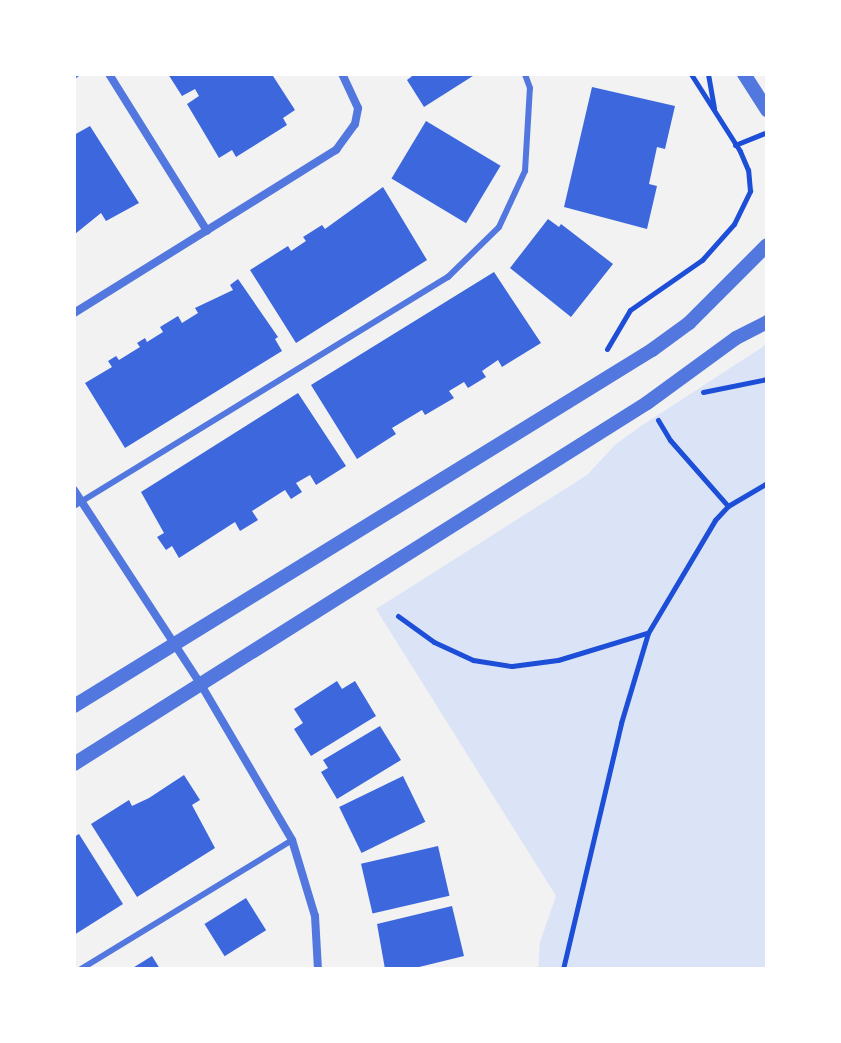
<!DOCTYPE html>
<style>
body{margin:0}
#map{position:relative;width:841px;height:1043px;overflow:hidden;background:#f2f2f2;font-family:"Golos Text",sans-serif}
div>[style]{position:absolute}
.green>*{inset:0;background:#dbe4f7}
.building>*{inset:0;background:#3d67dc;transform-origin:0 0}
.path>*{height:5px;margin:-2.5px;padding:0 2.5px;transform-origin:2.5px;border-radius:2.5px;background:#1d4ed8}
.service>*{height:6px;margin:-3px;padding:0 3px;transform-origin:3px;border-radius:3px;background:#5277de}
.minor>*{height:8px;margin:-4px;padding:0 4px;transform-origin:4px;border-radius:4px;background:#5277de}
.tertiary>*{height:14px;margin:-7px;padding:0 7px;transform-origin:7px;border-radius:7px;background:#5277de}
span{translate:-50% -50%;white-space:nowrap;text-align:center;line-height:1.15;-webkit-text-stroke:7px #fff;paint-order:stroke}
.frame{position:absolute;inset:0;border:76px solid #fff;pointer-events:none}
</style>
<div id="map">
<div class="green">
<div style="clip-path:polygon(767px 344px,767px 969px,538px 969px,540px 942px,556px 896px,376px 609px,587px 475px,616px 444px,641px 426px)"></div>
</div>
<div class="building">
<div style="clip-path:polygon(168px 74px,277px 74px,273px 76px,295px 110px,283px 118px,287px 125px,236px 157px,232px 150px,219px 158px,187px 104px,199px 96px,195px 89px,182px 96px)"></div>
<div style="clip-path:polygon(415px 74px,476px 74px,424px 107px,407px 80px)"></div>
<div style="clip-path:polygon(592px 87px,675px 106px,665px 149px,657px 147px,649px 184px,657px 186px,647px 229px,564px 207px)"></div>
<div style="left:426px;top:121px;width:87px;height:67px;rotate:31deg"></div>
<div style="clip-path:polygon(90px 126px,139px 203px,106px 221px,101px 213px,75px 234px,74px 135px)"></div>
<div style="clip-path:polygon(383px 187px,427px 260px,296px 343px,250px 270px,288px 246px,291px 251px,306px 241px,303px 237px,322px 225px,325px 229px)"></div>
<div style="clip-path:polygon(548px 219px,559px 227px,561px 224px,613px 264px,571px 317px,510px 268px)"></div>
<div style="clip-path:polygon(494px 272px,541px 343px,502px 367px,498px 360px,482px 371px,486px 377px,468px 388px,464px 382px,449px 391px,454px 398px,425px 415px,422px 410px,392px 428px,396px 434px,357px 459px,311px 385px)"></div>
<div style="clip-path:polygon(238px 279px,278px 337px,275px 339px,282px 351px,125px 448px,85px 383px,112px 367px,108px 361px,116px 356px,119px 360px,140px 347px,137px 343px,145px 338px,147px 342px,163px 332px,160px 327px,178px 316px,182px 323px,198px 313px,195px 308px,233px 290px,230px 285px)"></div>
<div style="clip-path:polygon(298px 393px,346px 466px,316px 485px,310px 475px,296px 483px,302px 492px,291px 499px,285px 490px,252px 511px,258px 520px,240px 531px,235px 522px,179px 558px,172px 546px,166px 550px,157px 537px,164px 533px,141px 492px)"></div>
<div style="clip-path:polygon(337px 681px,342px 689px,355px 681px,376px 716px,311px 756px,294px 729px,303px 723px,294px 709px)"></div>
<div style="clip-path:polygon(380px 726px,401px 760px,337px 799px,321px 772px,328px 768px,323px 760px)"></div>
<div style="clip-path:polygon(184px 775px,200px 800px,192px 805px,215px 848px,137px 897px,91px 824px,129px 800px,132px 806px,149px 798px)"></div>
<div style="left:403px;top:776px;width:51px;height:71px;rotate:64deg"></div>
<div style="clip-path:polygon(79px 834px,123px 904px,74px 935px,74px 837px)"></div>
<div style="left:438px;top:846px;width:51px;height:79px;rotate:77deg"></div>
<div style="left:246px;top:898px;width:38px;height:49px;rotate:58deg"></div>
<div style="clip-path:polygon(452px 906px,464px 956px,411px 969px,385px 969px,377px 924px)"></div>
<div style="clip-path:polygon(152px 956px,160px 969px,131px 969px)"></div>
</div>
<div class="path">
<div style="left:708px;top:74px;width:35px;rotate:80deg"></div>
<div style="left:735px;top:145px;width:31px;rotate:-22deg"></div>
<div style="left:607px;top:349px;width:45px;rotate:-59.5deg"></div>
<div style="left:630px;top:310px;width:88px;rotate:-34.8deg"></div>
<div style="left:702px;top:260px;width:48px;rotate:-48.4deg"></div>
<div style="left:734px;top:224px;width:37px;rotate:-64deg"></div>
<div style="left:750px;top:191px;width:21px;rotate:-95deg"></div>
<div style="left:748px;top:170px;width:21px;rotate:-113deg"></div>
<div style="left:740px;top:151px;width:91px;rotate:-122.5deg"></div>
<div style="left:703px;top:392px;width:65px;rotate:-11.5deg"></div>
<div style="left:658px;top:420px;width:23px;rotate:59deg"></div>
<div style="left:670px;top:440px;width:88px;rotate:48.7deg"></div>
<div style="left:398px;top:616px;width:44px;rotate:35.8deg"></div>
<div style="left:434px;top:642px;width:43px;rotate:24.8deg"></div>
<div style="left:473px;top:660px;width:39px;rotate:9deg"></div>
<div style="left:512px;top:666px;width:46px;rotate:-7.4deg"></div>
<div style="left:558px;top:660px;width:93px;rotate:-16.9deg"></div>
<div style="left:563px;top:969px;width:253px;rotate:-76.7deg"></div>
<div style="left:621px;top:723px;width:94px;rotate:-73.3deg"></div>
<div style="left:648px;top:633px;width:131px;rotate:-59.3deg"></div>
<div style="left:715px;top:520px;width:19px;rotate:-47deg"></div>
<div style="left:728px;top:506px;width:45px;rotate:-30.5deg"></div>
</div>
<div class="service">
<div style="left:74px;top:506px;width:439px;rotate:-31.5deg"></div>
<div style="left:448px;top:277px;width:71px;rotate:-44.4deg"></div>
<div style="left:499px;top:227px;width:62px;rotate:-65.1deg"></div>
<div style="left:525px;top:171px;width:83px;rotate:-86.6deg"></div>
<div style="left:530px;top:88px;width:15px;rotate:-110deg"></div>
<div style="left:81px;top:969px;width:247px;rotate:-31.4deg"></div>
</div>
<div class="minor">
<div style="left:74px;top:74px;width:1px"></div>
<div style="left:109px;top:74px;width:185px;rotate:58deg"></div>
<div style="left:74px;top:313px;width:309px;rotate:-31.9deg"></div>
<div style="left:336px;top:150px;width:32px;rotate:-54deg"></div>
<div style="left:355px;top:124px;width:16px;rotate:-79deg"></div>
<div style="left:358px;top:108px;width:38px;rotate:-115deg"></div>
<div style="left:74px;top:490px;width:230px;rotate:56.9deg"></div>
<div style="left:200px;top:683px;width:182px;rotate:59.6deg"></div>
<div style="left:292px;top:840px;width:79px;rotate:73.2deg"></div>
<div style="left:315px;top:916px;width:53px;rotate:86.8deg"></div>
</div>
<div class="tertiary">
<div style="left:744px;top:74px;width:43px;rotate:57.4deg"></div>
<div style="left:74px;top:706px;width:679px;rotate:-31.63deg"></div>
<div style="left:652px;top:350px;width:46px;rotate:-36.1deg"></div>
<div style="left:689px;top:323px;width:110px;rotate:-45deg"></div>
<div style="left:74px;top:764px;width:677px;rotate:-32.21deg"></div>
<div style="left:647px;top:403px;width:110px;rotate:-36.1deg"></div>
<div style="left:736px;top:338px;width:35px;rotate:-27deg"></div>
</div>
<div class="frame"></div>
</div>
